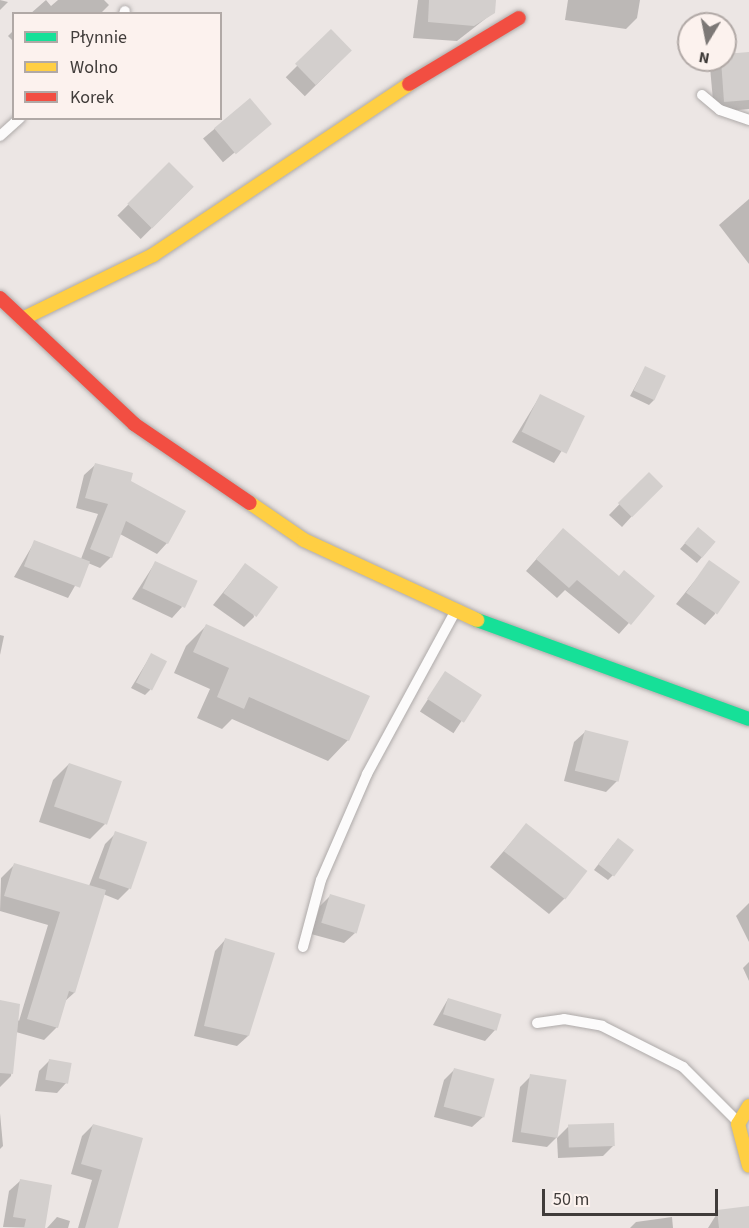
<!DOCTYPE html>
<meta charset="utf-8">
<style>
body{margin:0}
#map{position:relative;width:749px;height:1228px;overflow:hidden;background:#ece6e4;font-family:"Source Sans 3",sans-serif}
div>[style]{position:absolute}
.shadow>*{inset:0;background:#0003;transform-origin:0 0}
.building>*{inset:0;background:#d3cfcd;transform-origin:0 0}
.roads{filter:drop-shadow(0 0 2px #aeaaa9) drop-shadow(0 0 2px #aeaaa9)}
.lane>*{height:10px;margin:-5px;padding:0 5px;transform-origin:5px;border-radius:5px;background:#fcfbfb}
.fast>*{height:14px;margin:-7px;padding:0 7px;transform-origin:7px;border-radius:7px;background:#16e098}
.slow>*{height:14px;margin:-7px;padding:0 7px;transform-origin:7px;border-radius:7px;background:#ffcf43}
.jam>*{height:14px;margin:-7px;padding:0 7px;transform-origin:7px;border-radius:7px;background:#f24e42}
span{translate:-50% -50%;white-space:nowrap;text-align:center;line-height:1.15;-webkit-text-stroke:6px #fcf2ee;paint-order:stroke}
.legend{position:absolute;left:12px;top:12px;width:210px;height:108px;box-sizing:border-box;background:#fcf2ee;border:2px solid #b1a9a6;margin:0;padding:8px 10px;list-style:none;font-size:18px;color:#403c3a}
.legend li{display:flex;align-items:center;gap:12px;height:30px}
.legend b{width:30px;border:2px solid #b1a9a6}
.north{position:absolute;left:677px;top:12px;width:60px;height:60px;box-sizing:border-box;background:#fcf2ee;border:2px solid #b1a9a6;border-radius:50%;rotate:190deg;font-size:16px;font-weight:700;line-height:24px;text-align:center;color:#403c3a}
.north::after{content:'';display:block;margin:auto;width:21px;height:27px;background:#7c7876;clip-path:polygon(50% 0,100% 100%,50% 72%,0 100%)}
.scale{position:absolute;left:542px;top:1189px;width:176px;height:27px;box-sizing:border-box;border:3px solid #403c3a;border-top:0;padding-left:8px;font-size:18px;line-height:21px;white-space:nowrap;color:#403c3a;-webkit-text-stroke:4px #fcf2ee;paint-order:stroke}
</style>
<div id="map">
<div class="shadow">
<div style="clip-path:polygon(0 0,8px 2px,0 10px)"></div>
<div style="clip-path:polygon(46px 0,51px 6px,58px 0,104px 0,109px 5px,100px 14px,30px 14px)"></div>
<div style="clip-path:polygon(418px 0,495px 0,494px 12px,457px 41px,413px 38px)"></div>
<div style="clip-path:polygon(568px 0,640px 0,637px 18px,626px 29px,565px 20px)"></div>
<div style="clip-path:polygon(14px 30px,14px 42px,8px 36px)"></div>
<div style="left:331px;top:32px;width:27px;height:64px;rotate:45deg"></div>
<div style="clip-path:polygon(749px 54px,749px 109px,714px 112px,710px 67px,717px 60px)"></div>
<div style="left:249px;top:100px;width:31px;height:60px;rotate:50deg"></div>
<div style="left:169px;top:164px;width:33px;height:73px;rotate:45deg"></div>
<div style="clip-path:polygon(749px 199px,749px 264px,719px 225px)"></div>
<div style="clip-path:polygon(645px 368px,654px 400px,649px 405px,630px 396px)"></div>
<div style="clip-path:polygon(540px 396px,583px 417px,554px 463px,512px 442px)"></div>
<div style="clip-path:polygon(95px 465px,129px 481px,167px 543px,157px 554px,120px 534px,111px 557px,100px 568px,88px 563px,68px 598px,14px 577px,35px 541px,81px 559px,98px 514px,76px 508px,84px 475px)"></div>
<div style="clip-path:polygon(638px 485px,632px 516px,622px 527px,609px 515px)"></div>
<div style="clip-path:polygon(693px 534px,714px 543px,697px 563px,680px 549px)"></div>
<div style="clip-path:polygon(552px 541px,653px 596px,619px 634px,565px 590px,557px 598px,526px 571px)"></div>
<div style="clip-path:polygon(710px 562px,715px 614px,705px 625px,676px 604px)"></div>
<div style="clip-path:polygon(155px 563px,182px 607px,172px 618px,132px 599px)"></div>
<div style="clip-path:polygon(245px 565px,254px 617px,244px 627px,213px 605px)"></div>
<div style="clip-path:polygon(206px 626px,348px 740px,328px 761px,232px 719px,222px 729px,197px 718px,210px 689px,174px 673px,186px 646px)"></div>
<div style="clip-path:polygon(0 635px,4px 636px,0 655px)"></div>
<div style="clip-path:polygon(151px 655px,150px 690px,145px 695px,131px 688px)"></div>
<div style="left:445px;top:673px;width:40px;height:46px;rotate:33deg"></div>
<div style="clip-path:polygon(585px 732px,617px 781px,606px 792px,564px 781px,574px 742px)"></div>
<div style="clip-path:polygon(69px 764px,106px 823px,90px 839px,39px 822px,53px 780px)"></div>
<div style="clip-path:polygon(526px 825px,565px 898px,549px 914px,490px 867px)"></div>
<div style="clip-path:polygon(116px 833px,129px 889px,118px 900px,103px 894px,74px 993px,64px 1002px,57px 1027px,44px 1040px,16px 1032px,11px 1076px,0 1087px,0 1002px,19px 1021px,48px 925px,0 911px,1px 878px,14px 865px,89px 886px,105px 844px)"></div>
<div style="clip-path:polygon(613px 845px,613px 875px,608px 880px,594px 870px)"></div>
<div style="clip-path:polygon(330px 896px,355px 933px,344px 943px,311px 934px,320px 906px)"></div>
<div style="clip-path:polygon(749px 903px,749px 942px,736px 916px)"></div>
<div style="clip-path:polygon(225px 940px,248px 1036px,237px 1046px,194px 1036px,215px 951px)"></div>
<div style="clip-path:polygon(749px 962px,749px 981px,743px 968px)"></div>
<div style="clip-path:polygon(448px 999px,495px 1030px,485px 1041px,433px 1025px)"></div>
<div style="clip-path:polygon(50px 1060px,67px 1082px,57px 1093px,35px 1091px,39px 1071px)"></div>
<div style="clip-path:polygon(455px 1069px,483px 1117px,472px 1127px,434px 1117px,444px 1080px)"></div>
<div style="clip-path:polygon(531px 1076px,557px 1137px,547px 1147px,512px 1142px,520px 1087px)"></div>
<div style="clip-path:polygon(0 1113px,3px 1146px,0 1149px)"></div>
<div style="clip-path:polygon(93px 1125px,116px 1228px,78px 1228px,92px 1180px,71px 1174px,82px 1136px)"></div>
<div style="clip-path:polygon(568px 1127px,614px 1145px,603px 1156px,558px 1158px,557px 1138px)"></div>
<div style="clip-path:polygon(20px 1181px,43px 1228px,3px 1227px,9px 1191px)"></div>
<div style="clip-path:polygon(718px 1212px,749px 1221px,749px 1228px,708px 1228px)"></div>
<div style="clip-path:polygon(57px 1217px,70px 1221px,68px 1228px,47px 1228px)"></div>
<div style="clip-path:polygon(672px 1217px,673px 1228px,630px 1228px,636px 1222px)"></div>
</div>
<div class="building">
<div style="clip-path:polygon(429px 0,496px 0,495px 13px,474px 26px,428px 22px)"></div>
<div style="left:331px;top:29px;width:30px;height:50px;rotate:46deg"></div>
<div style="clip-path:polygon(749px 52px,749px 100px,724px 102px,721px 60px,725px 54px)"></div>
<div style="left:250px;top:98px;width:34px;height:47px;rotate:50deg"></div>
<div style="left:169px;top:162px;width:35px;height:59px;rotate:45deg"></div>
<div style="left:645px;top:366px;width:23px;height:27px;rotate:25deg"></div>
<div style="left:540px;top:394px;width:50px;height:42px;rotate:26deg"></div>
<div style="clip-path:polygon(95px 463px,133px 473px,131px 481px,186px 511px,168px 544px,126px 521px,112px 558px,90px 549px,108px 504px,85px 498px)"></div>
<div style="left:649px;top:472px;width:20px;height:44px;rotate:45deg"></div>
<div style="left:698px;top:527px;width:23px;height:21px;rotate:40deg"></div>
<div style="clip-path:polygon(563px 528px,619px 576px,624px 570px,655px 596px,631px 625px,577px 580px,569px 588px,536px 559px)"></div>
<div style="left:34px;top:540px;width:60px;height:28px;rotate:21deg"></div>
<div style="left:709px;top:560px;width:38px;height:40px;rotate:35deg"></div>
<div style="left:155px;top:561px;width:47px;height:30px;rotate:25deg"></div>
<div style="left:245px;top:563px;width:41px;height:37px;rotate:36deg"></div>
<div style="clip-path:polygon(206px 624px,370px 696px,349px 741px,249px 697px,244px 709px,217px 697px,229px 668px,193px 652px)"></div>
<div style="left:151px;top:653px;width:18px;height:33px;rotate:27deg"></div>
<div style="left:445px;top:671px;width:44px;height:33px;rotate:33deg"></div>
<div style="left:585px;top:730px;width:45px;height:42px;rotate:14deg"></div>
<div style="left:69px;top:763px;width:56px;height:46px;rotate:19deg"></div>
<div style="left:526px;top:823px;width:78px;height:36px;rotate:38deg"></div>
<div style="left:115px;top:831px;width:34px;height:50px;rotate:19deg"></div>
<div style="left:618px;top:838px;width:20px;height:33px;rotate:37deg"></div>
<div style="clip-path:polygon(14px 863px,106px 890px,75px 993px,69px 991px,58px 1028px,27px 1019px,60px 912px,4px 896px)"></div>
<div style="left:330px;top:894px;width:37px;height:30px;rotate:17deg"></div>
<div style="clip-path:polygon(225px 938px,275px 953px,249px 1036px,204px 1026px)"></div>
<div style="left:448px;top:998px;width:56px;height:17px;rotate:17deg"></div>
<div style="clip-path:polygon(0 1000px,20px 1004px,13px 1074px,0 1073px)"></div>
<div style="left:49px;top:1059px;width:23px;height:21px;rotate:10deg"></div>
<div style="left:454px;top:1068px;width:42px;height:40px;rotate:15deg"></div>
<div style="left:530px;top:1074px;width:37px;height:59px;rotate:9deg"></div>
<div style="left:614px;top:1123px;width:23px;height:46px;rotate:88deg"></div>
<div style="clip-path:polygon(93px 1124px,143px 1138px,118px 1228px,85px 1228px,102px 1170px,81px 1164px)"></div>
<div style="clip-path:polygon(20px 1179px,52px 1185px,45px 1228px,24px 1228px,26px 1219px,13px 1217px)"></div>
<div style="clip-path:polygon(749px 1206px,749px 1228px,719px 1228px,717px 1210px)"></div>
</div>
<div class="roads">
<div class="lane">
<div style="left:124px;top:14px;width:3px;rotate:-72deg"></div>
<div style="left:702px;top:95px;width:23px;rotate:40deg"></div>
<div style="left:720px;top:110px;width:31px;rotate:19deg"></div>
<div style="left:0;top:136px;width:27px;rotate:-42deg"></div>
<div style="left:303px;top:947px;width:69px;rotate:-75deg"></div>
<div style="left:321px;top:880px;width:116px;rotate:-66.5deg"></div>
<div style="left:367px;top:774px;width:184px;rotate:-61.5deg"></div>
<div style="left:537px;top:1023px;width:27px;rotate:-8deg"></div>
<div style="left:564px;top:1019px;width:39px;rotate:10deg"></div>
<div style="left:602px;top:1026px;width:91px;rotate:26.8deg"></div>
<div style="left:683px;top:1067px;width:76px;rotate:45deg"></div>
</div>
<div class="fast">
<div style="left:477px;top:620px;width:289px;rotate:20deg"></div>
</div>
<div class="slow">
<div style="left:22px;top:319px;width:146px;rotate:-26deg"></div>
<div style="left:153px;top:255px;width:308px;rotate:-33.7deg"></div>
<div style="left:250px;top:503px;width:65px;rotate:34.4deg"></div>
<div style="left:304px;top:540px;width:191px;rotate:24.8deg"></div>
<div style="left:749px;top:1106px;width:21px;rotate:121deg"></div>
<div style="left:738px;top:1124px;width:43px;rotate:75.3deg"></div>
</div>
<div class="jam">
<div style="left:409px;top:84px;width:128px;rotate:-31deg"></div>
<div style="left:0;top:298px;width:184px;rotate:43.2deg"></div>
<div style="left:134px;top:424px;width:140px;rotate:34.3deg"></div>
</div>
</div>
<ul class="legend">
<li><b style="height:8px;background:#16e098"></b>Płynnie</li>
<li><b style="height:8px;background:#ffcf43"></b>Wolno</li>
<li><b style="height:8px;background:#f24e42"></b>Korek</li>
</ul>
<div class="north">N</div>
<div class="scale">50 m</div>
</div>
